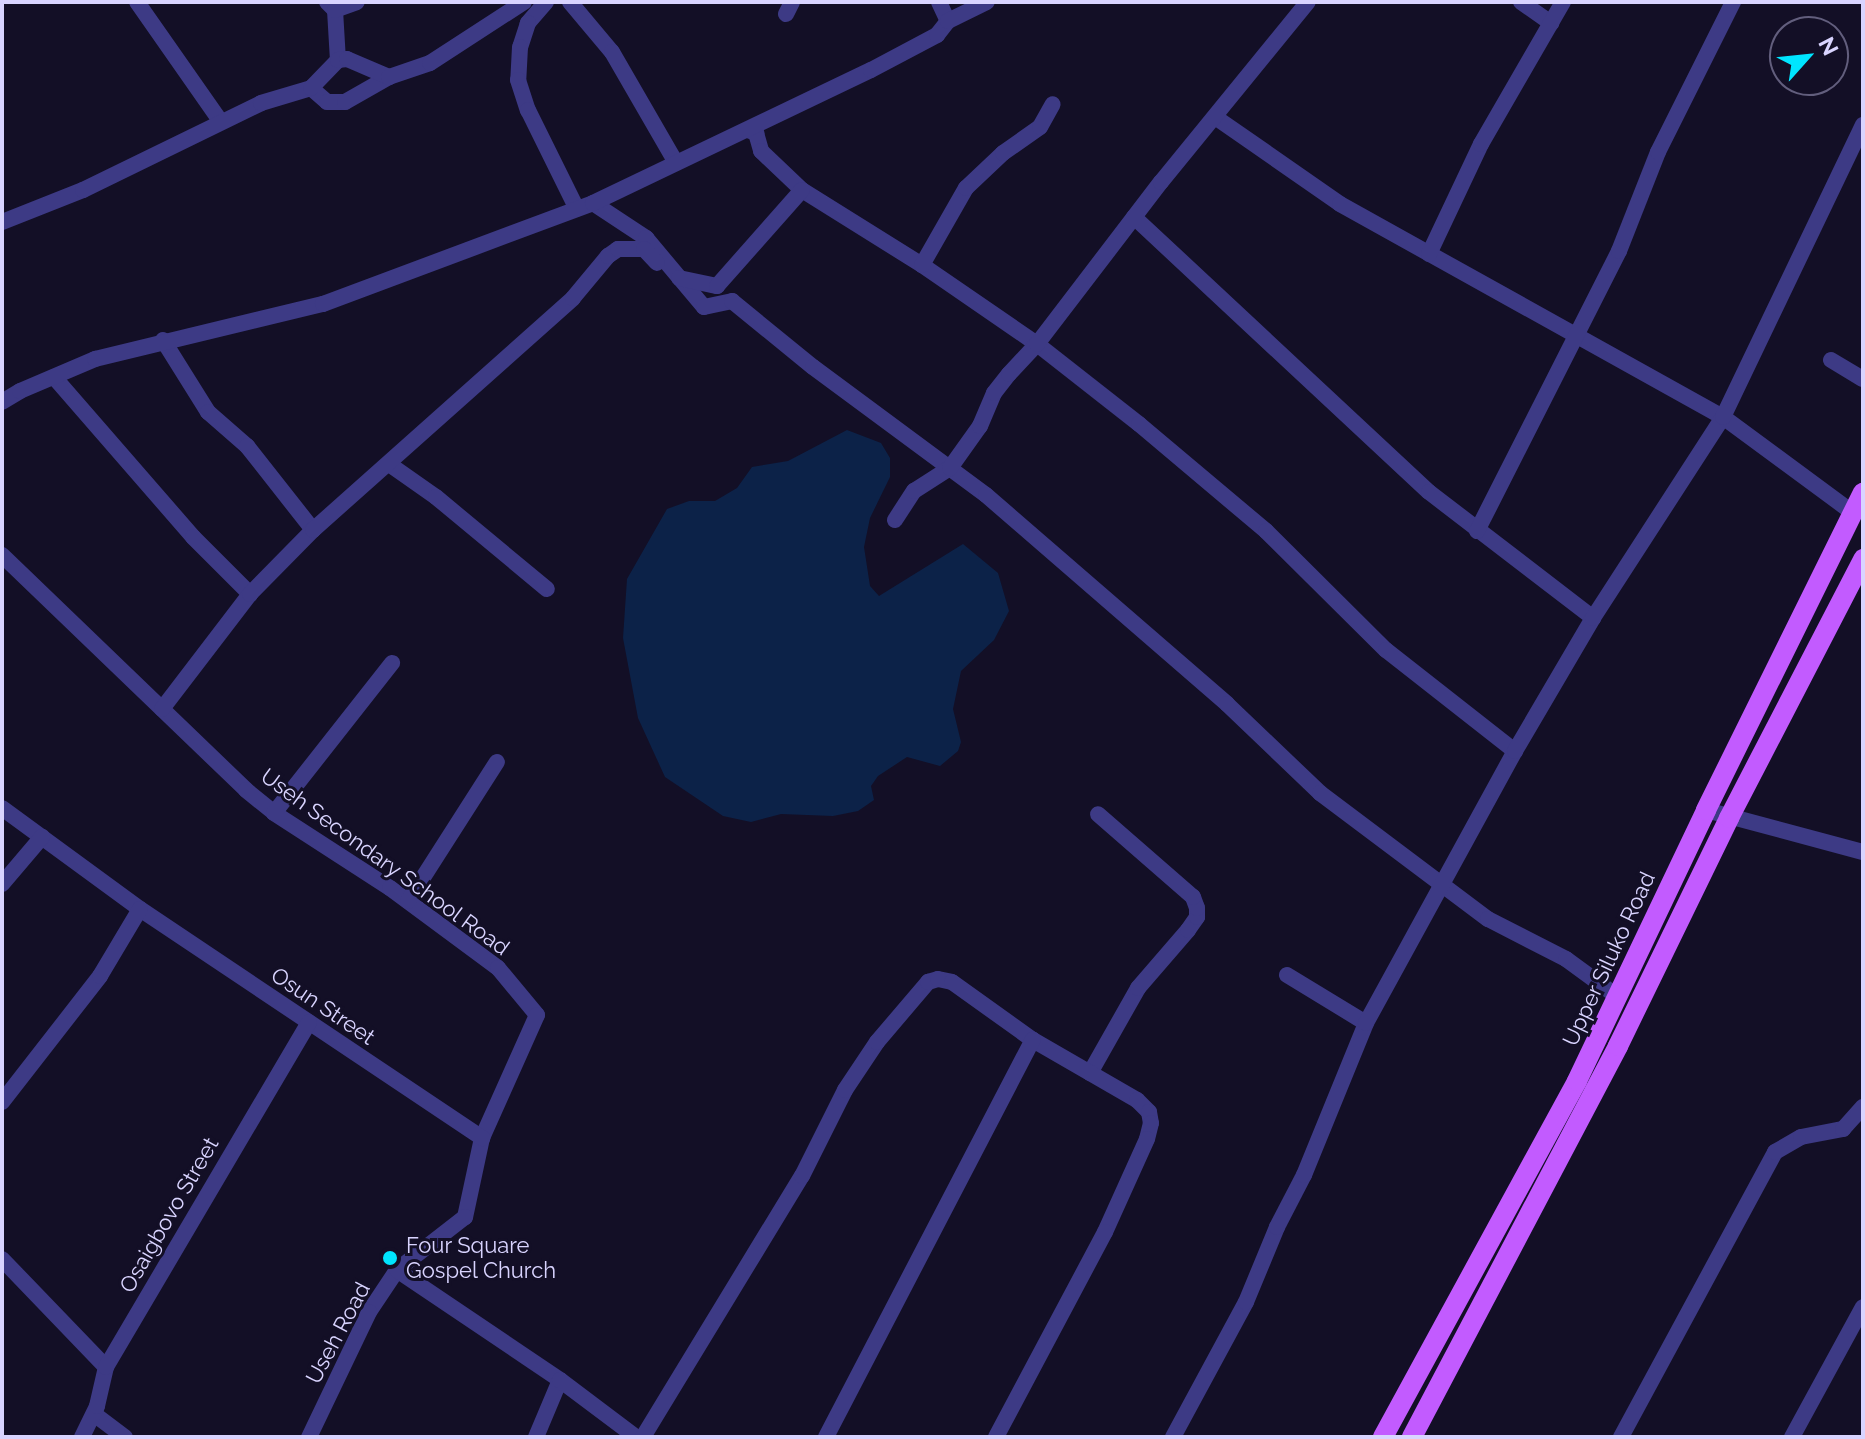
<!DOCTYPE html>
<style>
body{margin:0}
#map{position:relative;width:1865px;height:1439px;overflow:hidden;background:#130f26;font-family:Raleway,sans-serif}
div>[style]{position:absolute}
.water>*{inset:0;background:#0c2248}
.street>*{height:16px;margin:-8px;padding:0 8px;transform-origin:8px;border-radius:8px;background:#3d3a85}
.primary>*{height:20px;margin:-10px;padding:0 10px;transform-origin:10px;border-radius:10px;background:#c25bff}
.dots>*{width:22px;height:22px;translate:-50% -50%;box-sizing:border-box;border:4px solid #130f26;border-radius:50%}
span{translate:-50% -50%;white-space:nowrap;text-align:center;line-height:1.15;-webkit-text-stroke:6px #130f26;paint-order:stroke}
.street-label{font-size:22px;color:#d9d4ff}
.poi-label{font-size:22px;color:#d9d4ff}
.left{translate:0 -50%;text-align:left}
.frame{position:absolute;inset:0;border:4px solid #d9d4ff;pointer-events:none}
.north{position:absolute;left:1769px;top:16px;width:80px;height:80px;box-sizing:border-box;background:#130f26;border:2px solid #625e7d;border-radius:50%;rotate:63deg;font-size:22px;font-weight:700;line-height:32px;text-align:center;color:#d9d4ff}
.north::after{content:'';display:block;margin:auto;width:28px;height:36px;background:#00e5ff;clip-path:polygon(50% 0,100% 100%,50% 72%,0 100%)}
</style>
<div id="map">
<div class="water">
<div style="clip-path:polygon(847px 430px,881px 443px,890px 458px,890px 477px,870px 518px,864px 547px,870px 586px,879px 596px,963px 544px,998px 573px,1009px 611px,994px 640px,961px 671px,953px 709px,961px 742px,958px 751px,940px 766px,907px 757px,878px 776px,871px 786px,874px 800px,858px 811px,833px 816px,781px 814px,751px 822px,723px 816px,665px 777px,638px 718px,623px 638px,627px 579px,667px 509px,689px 501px,715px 501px,737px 488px,752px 467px,788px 461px)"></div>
</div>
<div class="street">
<div style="left:137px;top:2px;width:146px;rotate:55deg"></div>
<div style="left:327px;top:2px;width:11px;rotate:45deg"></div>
<div style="left:335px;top:10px;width:50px;rotate:86.6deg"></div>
<div style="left:546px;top:2px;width:28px;rotate:131deg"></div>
<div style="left:528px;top:23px;width:25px;rotate:108deg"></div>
<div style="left:520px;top:47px;width:33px;rotate:93deg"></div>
<div style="left:518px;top:80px;width:32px;rotate:72deg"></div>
<div style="left:528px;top:110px;width:110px;rotate:63.7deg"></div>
<div style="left:570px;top:2px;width:65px;rotate:50deg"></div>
<div style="left:612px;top:52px;width:128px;rotate:60deg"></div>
<div style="left:939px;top:2px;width:21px;rotate:65deg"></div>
<div style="left:1521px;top:2px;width:37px;rotate:35deg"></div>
<div style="left:335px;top:10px;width:23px;rotate:-20deg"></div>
<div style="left:786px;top:14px;width:13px;rotate:-63deg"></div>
<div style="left:311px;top:88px;width:21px;rotate:41deg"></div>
<div style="left:327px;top:102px;width:18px"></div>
<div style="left:345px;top:102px;width:51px;rotate:-29.6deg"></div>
<div style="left:1215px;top:117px;width:152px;rotate:34.8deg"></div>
<div style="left:1340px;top:204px;width:438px;rotate:29.1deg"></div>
<div style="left:1723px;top:417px;width:160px;rotate:36.4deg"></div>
<div style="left:748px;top:130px;width:9px;rotate:21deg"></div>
<div style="left:756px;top:133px;width:19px;rotate:74deg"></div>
<div style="left:761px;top:151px;width:57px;rotate:43.6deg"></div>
<div style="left:802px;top:190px;width:142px;rotate:32deg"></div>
<div style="left:922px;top:265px;width:140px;rotate:34.5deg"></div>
<div style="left:1037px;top:344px;width:130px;rotate:38.1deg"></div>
<div style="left:1139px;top:424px;width:166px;rotate:40.1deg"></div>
<div style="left:1266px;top:531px;width:169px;rotate:44.8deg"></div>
<div style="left:1386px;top:650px;width:164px;rotate:38.1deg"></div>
<div style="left:593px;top:203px;width:64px;rotate:33.4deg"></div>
<div style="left:646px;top:238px;width:90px;rotate:50deg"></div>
<div style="left:704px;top:307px;width:29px;rotate:-12deg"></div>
<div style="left:732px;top:301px;width:104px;rotate:39.2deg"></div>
<div style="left:813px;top:367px;width:215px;rotate:36.5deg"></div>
<div style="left:986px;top:495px;width:319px;rotate:40.9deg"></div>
<div style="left:1227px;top:704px;width:129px;rotate:43.7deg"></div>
<div style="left:1320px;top:793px;width:210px;rotate:36.9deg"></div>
<div style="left:1488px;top:919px;width:88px;rotate:27.1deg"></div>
<div style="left:1566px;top:959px;width:64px;rotate:36.2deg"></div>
<div style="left:1134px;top:217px;width:403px;rotate:43deg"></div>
<div style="left:1429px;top:492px;width:207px;rotate:37.5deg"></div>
<div style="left:2px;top:222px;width:87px;rotate:-21.6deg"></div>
<div style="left:83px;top:190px;width:198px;rotate:-26deg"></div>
<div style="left:261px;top:103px;width:52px;rotate:-16.7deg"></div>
<div style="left:311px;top:88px;width:39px;rotate:-46deg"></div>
<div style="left:338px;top:60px;width:9px;rotate:-6deg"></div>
<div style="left:347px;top:59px;width:46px;rotate:23.2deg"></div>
<div style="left:389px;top:77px;width:43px;rotate:-18.9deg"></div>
<div style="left:430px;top:63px;width:112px;rotate:-33deg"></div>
<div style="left:1429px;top:254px;width:122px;rotate:-64.7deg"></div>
<div style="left:1481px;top:144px;width:164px;rotate:-60deg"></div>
<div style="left:922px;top:265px;width:89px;rotate:-60.3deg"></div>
<div style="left:966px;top:188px;width:51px;rotate:-43.4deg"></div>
<div style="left:1003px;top:153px;width:45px;rotate:-35.1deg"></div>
<div style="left:1040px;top:127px;width:26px;rotate:-61deg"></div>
<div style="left:679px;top:278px;width:39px;rotate:12deg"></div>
<div style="left:717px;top:286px;width:128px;rotate:-48.5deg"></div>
<div style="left:163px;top:340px;width:85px;rotate:58deg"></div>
<div style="left:208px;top:412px;width:52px;rotate:41.1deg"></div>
<div style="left:247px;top:446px;width:107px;rotate:51.8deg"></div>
<div style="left:1831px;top:360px;width:37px;rotate:31deg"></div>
<div style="left:54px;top:377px;width:212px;rotate:49deg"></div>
<div style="left:193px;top:537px;width:81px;rotate:45deg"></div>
<div style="left:2px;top:402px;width:21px;rotate:-31deg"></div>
<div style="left:20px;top:391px;width:82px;rotate:-23.1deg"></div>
<div style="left:95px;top:359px;width:235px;rotate:-13.6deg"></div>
<div style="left:323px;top:304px;width:288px;rotate:-20.5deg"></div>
<div style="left:593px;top:203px;width:308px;rotate:-25.6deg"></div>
<div style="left:871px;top:70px;width:75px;rotate:-27.9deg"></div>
<div style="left:937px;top:35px;width:18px;rotate:-52deg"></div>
<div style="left:948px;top:21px;width:43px;rotate:-26deg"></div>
<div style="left:389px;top:464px;width:57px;rotate:35.1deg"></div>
<div style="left:436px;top:497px;width:144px;rotate:39.7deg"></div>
<div style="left:895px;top:520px;width:35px;rotate:-57deg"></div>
<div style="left:914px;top:491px;width:43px;rotate:-32.6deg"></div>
<div style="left:950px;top:468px;width:52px;rotate:-54.5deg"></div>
<div style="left:980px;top:426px;width:36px;rotate:-67deg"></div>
<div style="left:994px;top:393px;width:24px;rotate:-52deg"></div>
<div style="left:1009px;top:374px;width:41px;rotate:-47deg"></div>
<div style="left:1037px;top:344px;width:204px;rotate:-52.6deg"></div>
<div style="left:1161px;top:182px;width:232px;rotate:-50.8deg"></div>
<div style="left:1477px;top:531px;width:314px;rotate:-63.1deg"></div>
<div style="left:1619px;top:251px;width:106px;rotate:-68.5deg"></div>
<div style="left:1658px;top:152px;width:168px;rotate:-63.4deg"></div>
<div style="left:2px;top:555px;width:339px;rotate:43.9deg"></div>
<div style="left:246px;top:790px;width:36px;rotate:39deg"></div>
<div style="left:274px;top:813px;width:138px;rotate:32.9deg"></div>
<div style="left:390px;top:888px;width:134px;rotate:36.5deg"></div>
<div style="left:498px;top:968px;width:61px;rotate:50.3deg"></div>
<div style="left:537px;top:1015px;width:135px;rotate:114.1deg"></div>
<div style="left:482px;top:1138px;width:81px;rotate:102.1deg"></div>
<div style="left:465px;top:1217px;width:86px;rotate:142.1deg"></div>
<div style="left:397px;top:1270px;width:50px;rotate:123.7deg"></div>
<div style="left:369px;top:1312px;width:139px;rotate:115.6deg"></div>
<div style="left:162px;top:709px;width:145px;rotate:-52.6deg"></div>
<div style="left:250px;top:594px;width:90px;rotate:-45.5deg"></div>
<div style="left:313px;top:530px;width:348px;rotate:-41.7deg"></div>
<div style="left:573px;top:298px;width:55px;rotate:-50.2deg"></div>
<div style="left:608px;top:256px;width:12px;rotate:-35deg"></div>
<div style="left:618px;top:249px;width:26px"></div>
<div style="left:644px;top:249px;width:19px;rotate:47deg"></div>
<div style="left:2px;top:808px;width:171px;rotate:36.2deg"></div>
<div style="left:140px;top:909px;width:412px;rotate:33.8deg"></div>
<div style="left:1706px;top:810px;width:163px;rotate:15deg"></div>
<div style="left:274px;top:813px;width:191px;rotate:-51.8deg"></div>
<div style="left:2px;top:884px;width:62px;rotate:-49.6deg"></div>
<div style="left:408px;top:901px;width:165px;rotate:-57.4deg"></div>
<div style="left:1287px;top:975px;width:92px;rotate:31.3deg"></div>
<div style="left:1090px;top:1073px;width:98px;rotate:-60.5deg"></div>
<div style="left:1138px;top:988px;width:77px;rotate:-49.2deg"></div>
<div style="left:1188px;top:930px;width:16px;rotate:-55deg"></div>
<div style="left:1197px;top:917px;width:9px;rotate:-90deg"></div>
<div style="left:1197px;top:908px;width:12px;rotate:-110deg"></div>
<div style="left:1193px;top:897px;width:126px;rotate:-138.9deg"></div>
<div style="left:2px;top:1102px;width:160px;rotate:-52.1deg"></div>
<div style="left:100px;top:976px;width:78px;rotate:-59.2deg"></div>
<div style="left:2px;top:1259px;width:150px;rotate:46.1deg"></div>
<div style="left:397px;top:1270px;width:197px;rotate:34deg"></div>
<div style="left:560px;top:1380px;width:62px;rotate:112.8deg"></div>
<div style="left:560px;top:1380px;width:95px;rotate:36.9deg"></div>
<div style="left:94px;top:1414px;width:39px;rotate:37deg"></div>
<div style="left:82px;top:1437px;width:34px;rotate:-64deg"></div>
<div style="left:97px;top:1406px;width:40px;rotate:-77deg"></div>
<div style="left:106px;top:1367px;width:400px;rotate:-59.5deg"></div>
<div style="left:643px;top:1437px;width:306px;rotate:-58.7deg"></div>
<div style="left:802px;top:1176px;width:96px;rotate:-63.4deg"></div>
<div style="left:845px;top:1090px;width:58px;rotate:-56.3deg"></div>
<div style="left:877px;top:1042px;width:79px;rotate:-49.6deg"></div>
<div style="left:928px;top:982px;width:10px;rotate:-17deg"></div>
<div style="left:938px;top:979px;width:14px;rotate:12deg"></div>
<div style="left:952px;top:982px;width:100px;rotate:35.6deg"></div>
<div style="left:1033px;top:1040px;width:120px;rotate:30deg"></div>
<div style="left:1137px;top:1100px;width:17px;rotate:45deg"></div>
<div style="left:1149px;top:1112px;width:11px;rotate:80deg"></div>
<div style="left:1151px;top:1123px;width:16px;rotate:104deg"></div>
<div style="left:1147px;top:1139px;width:102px;rotate:114.3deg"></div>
<div style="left:1105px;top:1232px;width:232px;rotate:118deg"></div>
<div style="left:826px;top:1437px;width:448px;rotate:-62.5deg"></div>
<div style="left:1173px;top:1437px;width:153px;rotate:-61.6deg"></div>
<div style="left:1246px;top:1302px;width:81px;rotate:-67.5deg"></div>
<div style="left:1277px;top:1227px;width:59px;rotate:-62.6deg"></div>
<div style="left:1304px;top:1175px;width:164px;rotate:-67.8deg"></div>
<div style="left:1366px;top:1023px;width:310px;rotate:-61.3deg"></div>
<div style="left:1515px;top:751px;width:154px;rotate:-59.6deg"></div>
<div style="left:1593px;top:618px;width:239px;rotate:-57.1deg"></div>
<div style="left:1723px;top:417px;width:324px;rotate:-64.4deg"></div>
<div style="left:1621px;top:1437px;width:324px;rotate:-61.6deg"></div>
<div style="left:1775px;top:1152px;width:30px;rotate:-30deg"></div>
<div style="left:1801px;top:1137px;width:43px;rotate:-10.8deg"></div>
<div style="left:1843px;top:1129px;width:30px;rotate:-48deg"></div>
<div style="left:1792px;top:1437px;width:148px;rotate:-61.4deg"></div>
</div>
<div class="primary">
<div style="left:1383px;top:1437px;width:405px;rotate:-61.4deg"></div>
<div style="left:1577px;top:1081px;width:300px;rotate:-64.5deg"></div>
<div style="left:1706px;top:810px;width:354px;rotate:-63.7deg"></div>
<div style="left:1412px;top:1437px;width:442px;rotate:-62.2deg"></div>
<div style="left:1618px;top:1046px;width:254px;rotate:-64deg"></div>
<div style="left:1729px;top:818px;width:292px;rotate:-62.6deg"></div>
</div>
<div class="dots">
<div style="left:390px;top:1258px;background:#00e5ff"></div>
</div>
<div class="street-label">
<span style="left:385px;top:862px;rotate:36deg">Useh Secondary School Road</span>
<span style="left:1609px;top:959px;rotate:-65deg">Upper Siluko Road</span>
<span style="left:323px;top:1006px;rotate:34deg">Osun Street</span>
<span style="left:169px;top:1215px;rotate:-60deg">Osaigbovo Street</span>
<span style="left:338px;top:1333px;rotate:-62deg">Useh Road</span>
</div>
<div class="poi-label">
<span class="left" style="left:406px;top:1258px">Four Square<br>Gospel Church</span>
</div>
<div class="frame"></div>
<div class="north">N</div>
</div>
